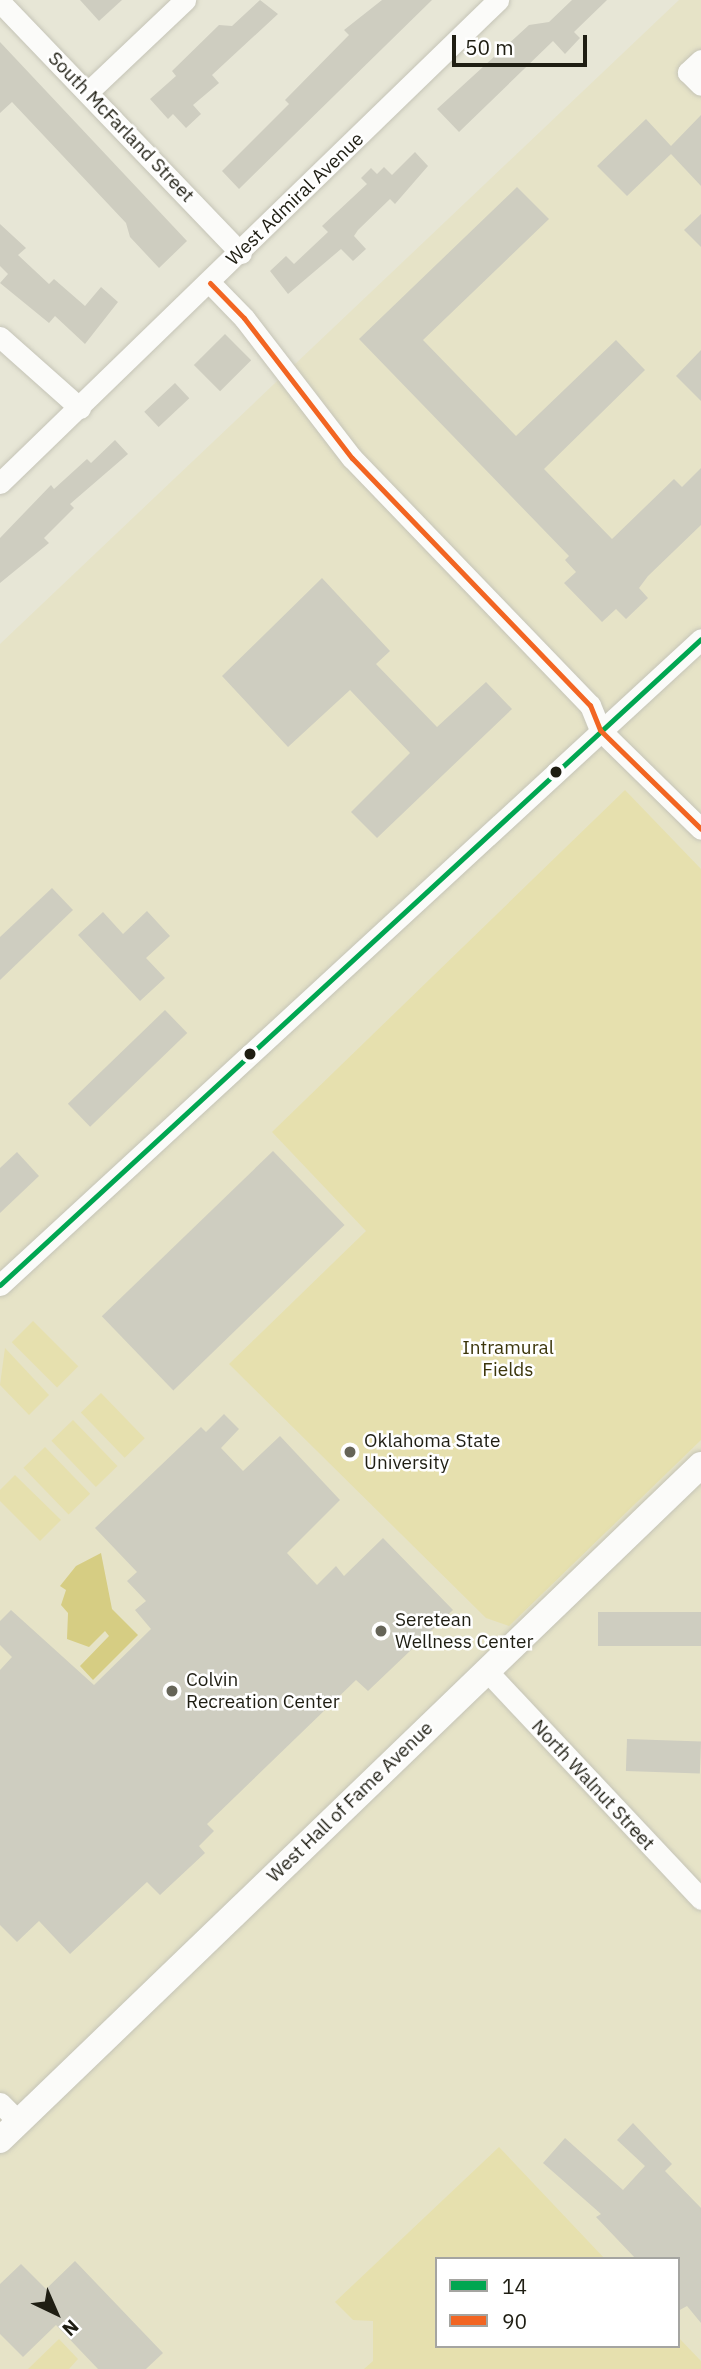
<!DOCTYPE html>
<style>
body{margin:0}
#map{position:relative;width:701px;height:2369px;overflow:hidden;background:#e7e6d6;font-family:"IBM Plex Sans",sans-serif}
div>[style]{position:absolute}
.built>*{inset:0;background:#e6e3c7}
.green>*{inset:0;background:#e6e0ae;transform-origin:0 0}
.water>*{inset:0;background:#d6cd83}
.building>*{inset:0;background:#cecdc0;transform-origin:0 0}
.roads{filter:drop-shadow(0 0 2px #c5c4b7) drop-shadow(0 0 2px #c5c4b7)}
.minor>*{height:21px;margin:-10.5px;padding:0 10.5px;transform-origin:10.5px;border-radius:10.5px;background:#fbfbf9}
.major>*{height:26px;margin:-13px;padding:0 13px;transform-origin:13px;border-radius:13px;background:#fbfbf9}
.bus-1>*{height:5px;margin:-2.5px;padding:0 2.5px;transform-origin:2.5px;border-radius:2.5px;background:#00a651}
.bus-2>*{height:5px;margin:-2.5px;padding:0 2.5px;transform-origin:2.5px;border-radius:2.5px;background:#f26522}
.dots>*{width:19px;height:19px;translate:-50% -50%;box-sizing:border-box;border:4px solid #fff;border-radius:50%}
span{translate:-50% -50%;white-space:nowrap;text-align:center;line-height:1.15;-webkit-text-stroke:5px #fff;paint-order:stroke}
.street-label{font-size:19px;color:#1f1e13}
.park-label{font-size:19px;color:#3c360b}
.poi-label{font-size:19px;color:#1f1e13}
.left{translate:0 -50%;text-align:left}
.legend{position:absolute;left:435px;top:2257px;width:245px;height:91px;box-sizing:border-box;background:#fff;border:2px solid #a5a5a1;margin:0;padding:9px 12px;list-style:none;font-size:21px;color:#1f1e13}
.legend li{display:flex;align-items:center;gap:14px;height:35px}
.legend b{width:35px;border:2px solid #a5a5a1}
.north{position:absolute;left:21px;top:2278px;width:70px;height:70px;-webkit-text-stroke:5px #fff;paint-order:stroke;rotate:136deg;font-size:19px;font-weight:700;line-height:28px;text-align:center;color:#1f1e13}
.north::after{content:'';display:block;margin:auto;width:24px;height:32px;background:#1f1e13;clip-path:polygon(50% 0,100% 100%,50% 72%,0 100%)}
.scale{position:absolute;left:452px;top:35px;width:135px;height:32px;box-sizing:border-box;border:4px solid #1f1e13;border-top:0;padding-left:9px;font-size:21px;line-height:24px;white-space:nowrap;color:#1f1e13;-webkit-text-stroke:5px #fff;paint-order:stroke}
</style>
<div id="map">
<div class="built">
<div style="clip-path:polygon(evenodd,679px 0,701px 0,701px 2369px,0 2369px,0 644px,679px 0,437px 2259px,678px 2259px,678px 2346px,437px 2346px,437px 2259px)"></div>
</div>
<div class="green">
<div style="clip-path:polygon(625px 790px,701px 869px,701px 1440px,509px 1626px,486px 1618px,229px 1364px,366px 1231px,272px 1132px)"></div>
<div style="left:33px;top:1321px;width:64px;height:30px;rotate:45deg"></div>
<div style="clip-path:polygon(5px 1348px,49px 1395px,29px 1415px,0 1385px)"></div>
<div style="left:101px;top:1393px;width:63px;height:28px;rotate:46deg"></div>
<div style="left:73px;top:1420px;width:64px;height:30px;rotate:46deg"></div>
<div style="left:45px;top:1447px;width:65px;height:30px;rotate:46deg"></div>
<div style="clip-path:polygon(15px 1475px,61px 1520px,40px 1541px,0 1501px,0 1490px)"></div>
<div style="clip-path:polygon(499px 2147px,605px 2259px,437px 2259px,437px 2346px,678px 2346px,678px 2337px,701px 2361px,701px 2369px,364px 2369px,373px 2361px,373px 2321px,353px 2320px,335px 2302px)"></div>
<div style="clip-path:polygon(59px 2339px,78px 2359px,69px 2369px,28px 2369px)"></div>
</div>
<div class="water">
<div style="clip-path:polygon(101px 1553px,112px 1609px,138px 1635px,93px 1680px,80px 1666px,109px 1636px,105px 1631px,89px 1647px,67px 1639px,68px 1613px,61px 1605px,66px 1590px,60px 1586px,76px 1566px)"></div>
</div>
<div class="building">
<div style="clip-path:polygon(80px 0,122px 0,99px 21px)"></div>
<div style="clip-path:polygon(260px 0,278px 14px,212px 75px,219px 83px,193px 105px,201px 114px,186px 128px,173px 114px,168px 119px,150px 99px,176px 76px,172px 71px,219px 25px,232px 26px)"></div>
<div style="clip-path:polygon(382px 0,432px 0,239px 189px,222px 171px,289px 104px,285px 100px,349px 35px,344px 30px)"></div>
<div style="clip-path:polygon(572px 0,607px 0,574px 32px,580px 38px,565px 54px,553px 41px,459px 132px,437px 109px,529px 25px,549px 22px)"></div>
<div style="clip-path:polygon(0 42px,187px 241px,159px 268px,130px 237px,126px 223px,12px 102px,0 113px)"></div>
<div style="clip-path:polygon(701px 115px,701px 186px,671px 154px,627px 196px,597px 166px,646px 119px,671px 146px)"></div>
<div style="clip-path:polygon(415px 152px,428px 166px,395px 204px,390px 199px,358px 230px,354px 236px,366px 249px,353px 261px,341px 249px,288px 294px,270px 271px,286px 256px,294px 264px,328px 232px,322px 226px,367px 184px,361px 178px,371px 168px,377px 174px,384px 167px,392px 175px)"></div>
<div style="clip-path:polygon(517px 187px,549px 219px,423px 340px,516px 436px,616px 340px,645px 370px,544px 469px,612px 539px,674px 479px,682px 487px,701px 468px,701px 525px,648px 576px,639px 588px,648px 598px,626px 619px,616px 609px,602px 622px,564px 583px,576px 572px,565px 560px,569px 556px,359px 339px)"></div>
<div style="clip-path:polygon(701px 214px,701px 247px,684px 230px)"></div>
<div style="clip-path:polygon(0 224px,26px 248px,18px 255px,49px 284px,54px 279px,85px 306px,101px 287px,118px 302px,85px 344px,55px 316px,49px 323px,0 283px,8px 274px,0 266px)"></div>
<div style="left:225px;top:334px;width:37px;height:44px;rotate:45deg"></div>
<div style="clip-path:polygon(701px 350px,701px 401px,676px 376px)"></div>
<div style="left:175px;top:383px;width:21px;height:42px;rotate:47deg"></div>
<div style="clip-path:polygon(115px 440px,128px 454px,70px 504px,74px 508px,44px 538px,49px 543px,0 583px,0 538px,51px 485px,54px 489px,87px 459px,91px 463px)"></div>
<div style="clip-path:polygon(322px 578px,390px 651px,376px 664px,437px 727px,486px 682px,512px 709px,377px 838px,351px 812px,410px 753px,350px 690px,288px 747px,222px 676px)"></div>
<div style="clip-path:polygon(52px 888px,73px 910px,0 980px,0 937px)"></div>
<div style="clip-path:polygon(147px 911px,170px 936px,146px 958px,165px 978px,140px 1001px,78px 935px,103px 912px,123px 934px)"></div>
<div style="left:165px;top:1010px;width:32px;height:135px;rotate:46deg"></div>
<div style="left:273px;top:1151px;width:103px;height:238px;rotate:46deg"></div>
<div style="clip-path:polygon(17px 1152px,39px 1176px,0 1213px,0 1168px)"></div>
<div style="clip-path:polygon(224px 1414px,239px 1429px,221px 1448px,243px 1471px,280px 1436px,340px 1500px,287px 1553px,317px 1585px,336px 1566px,344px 1576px,383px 1538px,453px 1610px,368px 1691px,356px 1680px,207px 1824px,214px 1831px,199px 1846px,205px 1853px,160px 1895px,147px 1882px,70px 1954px,39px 1921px,17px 1942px,0 1925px,0 1670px,12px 1657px,0 1645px,0 1621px,11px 1610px,94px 1685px,151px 1629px,135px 1610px,146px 1601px,127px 1581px,137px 1572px,95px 1528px,201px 1427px,206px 1432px)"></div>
<div style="left:598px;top:1612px;width:103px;height:34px"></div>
<div style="left:627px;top:1739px;width:74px;height:32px;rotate:2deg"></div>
<div style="clip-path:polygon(633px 2123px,672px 2164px,665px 2171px,701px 2208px,701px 2323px,687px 2306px,678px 2311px,678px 2259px,636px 2259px,596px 2217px,601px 2214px,543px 2163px,565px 2138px,623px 2190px,645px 2166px,617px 2140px)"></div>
<div style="clip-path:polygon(75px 2261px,163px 2353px,146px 2369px,98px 2369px,56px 2325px,23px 2357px,0 2334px,0 2284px,21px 2264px,46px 2289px)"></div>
</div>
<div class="roads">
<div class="minor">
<div style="left:0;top:2px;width:348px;rotate:46.2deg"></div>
<div style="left:701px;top:60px;width:18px;rotate:137deg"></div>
<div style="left:688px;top:72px;width:18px;rotate:45deg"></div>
<div style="left:88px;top:92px;width:134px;rotate:-43.5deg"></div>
<div style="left:210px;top:283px;width:49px;rotate:45.8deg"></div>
<div style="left:244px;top:318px;width:177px;rotate:52.4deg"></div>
<div style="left:352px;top:458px;width:343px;rotate:46.1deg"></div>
<div style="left:590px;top:705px;width:27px;rotate:68deg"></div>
<div style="left:600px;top:730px;width:141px;rotate:44.4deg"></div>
<div style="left:0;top:337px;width:107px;rotate:41.6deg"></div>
<div style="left:0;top:483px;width:694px;rotate:-44.12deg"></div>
<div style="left:0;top:1285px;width:953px;rotate:-42.66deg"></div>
<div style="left:486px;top:1670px;width:314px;rotate:46.8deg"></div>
<div style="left:0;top:2103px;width:27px;rotate:45deg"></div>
</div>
<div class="major">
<div style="left:0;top:2140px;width:973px;rotate:-43.92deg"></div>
</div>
</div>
<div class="bus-1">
<div style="left:0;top:1285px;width:953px;rotate:-42.66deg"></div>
</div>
<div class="bus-2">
<div style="left:210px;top:283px;width:49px;rotate:45.8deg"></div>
<div style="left:244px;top:318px;width:177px;rotate:52.4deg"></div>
<div style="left:352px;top:458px;width:343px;rotate:46.1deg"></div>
<div style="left:590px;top:705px;width:27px;rotate:68deg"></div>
<div style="left:600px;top:730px;width:141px;rotate:44.4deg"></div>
</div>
<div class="dots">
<div style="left:556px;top:772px;background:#1f1e13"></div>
<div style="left:250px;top:1054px;background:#1f1e13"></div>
<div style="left:350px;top:1452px;background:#656457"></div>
<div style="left:381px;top:1631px;background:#656457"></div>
<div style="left:172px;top:1691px;background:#656457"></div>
</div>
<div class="street-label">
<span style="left:121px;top:127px;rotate:46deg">South McFarland Street</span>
<span style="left:295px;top:199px;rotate:-44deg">West Admiral Avenue</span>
<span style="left:593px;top:1785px;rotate:47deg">North Walnut Street</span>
<span style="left:350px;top:1802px;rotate:-44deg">West Hall of Fame Avenue</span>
</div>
<div class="park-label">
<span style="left:508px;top:1359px">Intramural<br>Fields</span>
</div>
<div class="poi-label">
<span class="left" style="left:364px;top:1452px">Oklahoma State<br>University</span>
<span class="left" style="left:395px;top:1631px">Seretean<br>Wellness Center</span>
<span class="left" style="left:186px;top:1691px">Colvin<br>Recreation Center</span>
</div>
<ul class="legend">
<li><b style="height:9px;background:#00a651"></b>14</li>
<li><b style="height:9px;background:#f26522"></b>90</li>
</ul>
<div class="north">N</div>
<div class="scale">50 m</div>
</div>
